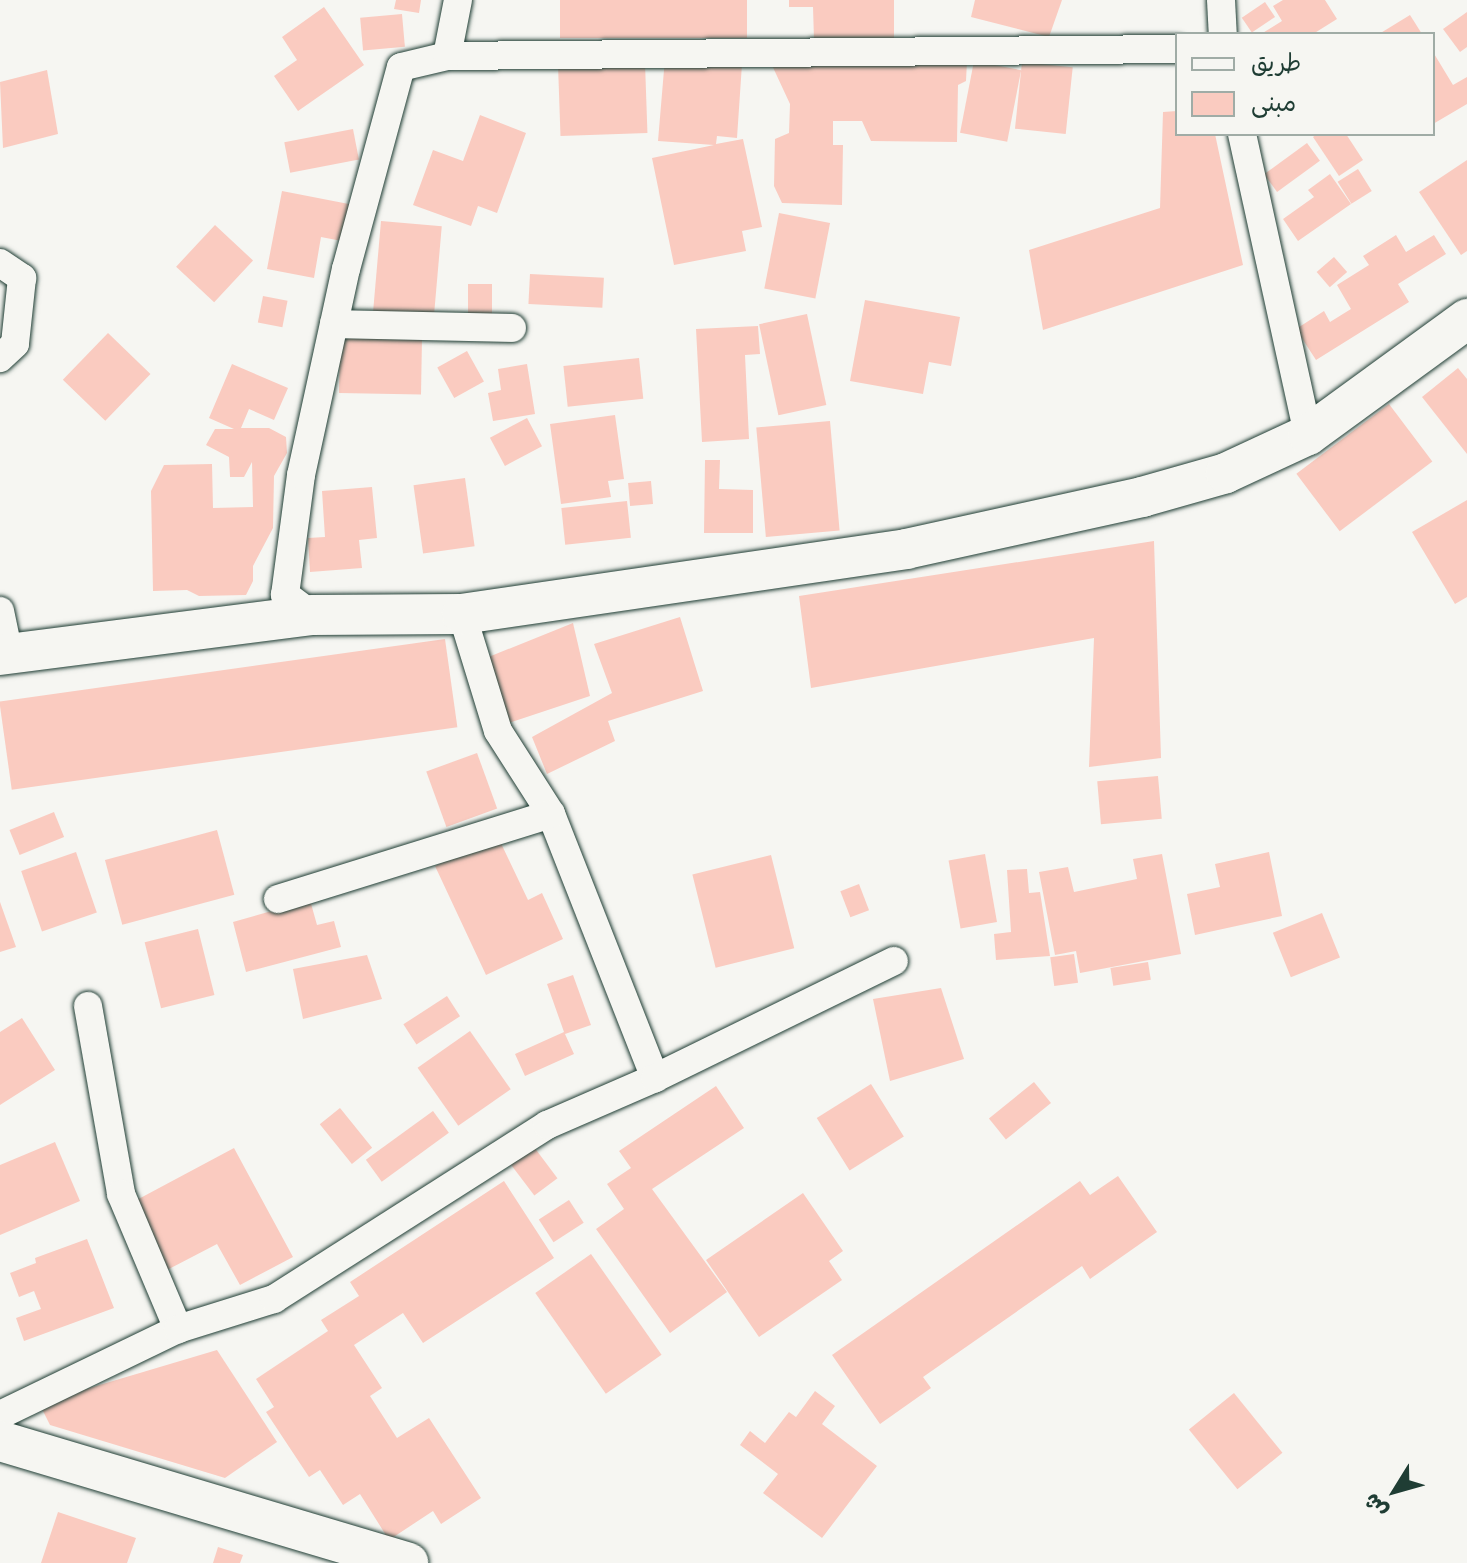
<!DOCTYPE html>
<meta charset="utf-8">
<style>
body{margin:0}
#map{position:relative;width:1467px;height:1563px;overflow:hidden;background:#f6f6f2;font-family:Caveat,"Playpen Sans Arabic",sans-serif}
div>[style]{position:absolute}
.building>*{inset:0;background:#facbc0;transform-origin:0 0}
.roads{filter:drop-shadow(0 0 2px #1f3d34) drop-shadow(0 0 2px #1f3d34)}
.street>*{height:28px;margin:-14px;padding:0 14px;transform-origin:14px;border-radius:14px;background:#f6f6f2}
.secondary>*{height:40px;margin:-20px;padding:0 20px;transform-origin:20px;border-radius:20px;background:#f6f6f2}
span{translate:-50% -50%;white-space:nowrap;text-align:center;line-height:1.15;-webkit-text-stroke:8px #f6f6f2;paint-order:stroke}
.legend{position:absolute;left:1175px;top:32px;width:260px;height:104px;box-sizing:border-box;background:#f6f6f2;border:2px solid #a0aca6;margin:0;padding:10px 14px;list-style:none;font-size:24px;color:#1f3d34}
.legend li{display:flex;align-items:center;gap:16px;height:40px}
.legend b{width:40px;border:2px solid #a0aca6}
.north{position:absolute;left:1355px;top:1451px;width:80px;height:80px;-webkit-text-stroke:6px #f6f6f2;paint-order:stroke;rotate:233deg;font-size:22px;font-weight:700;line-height:32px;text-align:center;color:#1f3d34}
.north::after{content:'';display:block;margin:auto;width:28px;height:36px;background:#1f3d34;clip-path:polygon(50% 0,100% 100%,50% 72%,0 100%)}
</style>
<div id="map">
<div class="building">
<div style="clip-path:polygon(396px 0,421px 0,419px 13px,394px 9px)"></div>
<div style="left:560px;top:0;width:187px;height:38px"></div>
<div style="clip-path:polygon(789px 0,894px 0,894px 39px,814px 40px,813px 7px,789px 7px)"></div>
<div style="clip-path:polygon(975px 0,1062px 0,1049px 37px,971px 17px)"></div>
<div style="clip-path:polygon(1283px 0,1325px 0,1337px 19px,1313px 34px,1261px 34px,1282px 21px,1273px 6px)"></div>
<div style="left:1265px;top:2px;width:18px;height:28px;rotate:56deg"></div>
<div style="clip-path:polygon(324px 7px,364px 65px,298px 111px,274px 76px,297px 60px,282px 37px)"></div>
<div style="clip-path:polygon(1467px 12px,1467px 47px,1460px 52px,1443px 29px)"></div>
<div style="left:402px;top:14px;width:33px;height:42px;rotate:85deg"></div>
<div style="clip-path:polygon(1410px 15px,1422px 34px,1379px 34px)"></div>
<div style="clip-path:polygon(1433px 52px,1453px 85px,1467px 77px,1467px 104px,1433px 124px)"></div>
<div style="clip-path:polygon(665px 58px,742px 64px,737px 138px,717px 136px,716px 144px,743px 139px,762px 227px,742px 231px,746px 251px,674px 265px,652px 158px,714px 145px,658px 141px)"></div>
<div style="clip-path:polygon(770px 61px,967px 61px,966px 81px,958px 85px,957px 142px,871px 141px,862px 121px,833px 121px,833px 145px,843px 145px,842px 205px,782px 203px,774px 186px,775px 139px,789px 133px,790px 104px)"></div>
<div style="left:974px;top:61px;width:48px;height:73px;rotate:11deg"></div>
<div style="left:1022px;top:62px;width:51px;height:67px;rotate:6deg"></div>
<div style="left:645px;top:63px;width:70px;height:87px;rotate:88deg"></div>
<div style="clip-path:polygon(47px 70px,58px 134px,3px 148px,0 82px)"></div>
<div style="clip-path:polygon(1177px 111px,1177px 134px,1215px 134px,1243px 265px,1043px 330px,1029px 250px,1160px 208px,1163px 112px)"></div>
<div style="clip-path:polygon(480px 115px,526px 133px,497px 213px,478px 206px,471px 226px,413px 205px,433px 150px,463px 161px)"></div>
<div style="left:353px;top:129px;width:31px;height:70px;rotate:79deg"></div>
<div style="clip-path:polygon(1317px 134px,1346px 134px,1363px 160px,1339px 176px,1313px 137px)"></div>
<div style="left:1307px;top:143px;width:22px;height:53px;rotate:54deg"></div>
<div style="clip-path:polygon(1467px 160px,1467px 251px,1461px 255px,1419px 192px)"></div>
<div style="left:1358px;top:169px;width:26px;height:24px;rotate:58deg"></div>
<div style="clip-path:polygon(1330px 174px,1351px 204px,1298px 241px,1283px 219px,1314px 197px,1308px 190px)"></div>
<div style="clip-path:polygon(282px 191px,359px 206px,352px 243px,321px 237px,314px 278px,267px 269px)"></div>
<div style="left:779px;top:213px;width:52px;height:77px;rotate:11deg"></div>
<div style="left:381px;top:221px;width:61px;height:94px;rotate:5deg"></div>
<div style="left:215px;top:225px;width:52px;height:57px;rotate:43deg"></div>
<div style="clip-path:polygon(1396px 235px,1406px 252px,1434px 235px,1446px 254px,1398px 284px,1409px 302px,1316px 360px,1296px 329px,1324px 311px,1330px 322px,1351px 309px,1337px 285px,1369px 265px,1363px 256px)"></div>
<div style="left:1334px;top:257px;width:20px;height:23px;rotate:49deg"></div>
<div style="left:530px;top:274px;width:74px;height:30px;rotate:3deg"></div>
<div style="left:468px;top:284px;width:24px;height:36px"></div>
<div style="left:263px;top:296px;width:25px;height:27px;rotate:11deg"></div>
<div style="clip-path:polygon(865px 300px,960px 317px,951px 366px,929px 362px,923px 394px,850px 381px)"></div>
<div style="left:807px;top:314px;width:93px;height:49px;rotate:78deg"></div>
<div style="clip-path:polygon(758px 326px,760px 354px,745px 355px,749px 439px,702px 442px,696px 329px)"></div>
<div style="left:108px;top:333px;width:59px;height:65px;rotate:44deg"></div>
<div style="left:340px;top:337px;width:82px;height:56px;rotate:1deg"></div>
<div style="left:467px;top:351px;width:35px;height:34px;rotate:61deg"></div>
<div style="left:639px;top:358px;width:41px;height:76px;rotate:84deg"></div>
<div style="clip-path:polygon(232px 364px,288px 388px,274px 420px,249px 409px,241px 428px,269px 428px,286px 437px,287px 453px,274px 476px,273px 528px,253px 566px,253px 581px,246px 595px,199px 596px,187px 590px,153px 591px,151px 491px,164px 465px,212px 464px,213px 508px,253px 507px,252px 462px,244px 477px,230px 477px,229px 457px,206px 445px,215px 429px,234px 429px,209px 418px)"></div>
<div style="clip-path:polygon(527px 364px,535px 414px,493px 421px,488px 393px,501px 390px,498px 369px)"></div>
<div style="clip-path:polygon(1458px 368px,1467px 379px,1467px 454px,1422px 397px)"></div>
<div style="left:1389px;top:404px;width:72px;height:116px;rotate:53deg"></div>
<div style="clip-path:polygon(615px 415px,624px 479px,608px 481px,611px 497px,561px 504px,550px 424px)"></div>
<div style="left:527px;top:418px;width:32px;height:42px;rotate:62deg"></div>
<div style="left:830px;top:421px;width:110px;height:74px;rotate:85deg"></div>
<div style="clip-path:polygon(705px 460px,720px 460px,719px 489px,753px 490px,753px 533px,704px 533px)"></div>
<div style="left:465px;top:478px;width:69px;height:52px;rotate:82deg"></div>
<div style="left:651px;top:481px;width:23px;height:23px;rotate:85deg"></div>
<div style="clip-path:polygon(372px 487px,377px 538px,359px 540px,362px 568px,310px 572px,308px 538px,325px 537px,322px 491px)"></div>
<div style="clip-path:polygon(1467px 500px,1467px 597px,1455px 604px,1412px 532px)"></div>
<div style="left:627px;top:501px;width:37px;height:66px;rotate:84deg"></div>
<div style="clip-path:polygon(1154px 541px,1161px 758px,1089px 767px,1094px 638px,811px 688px,799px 596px)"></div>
<div style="clip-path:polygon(680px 617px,703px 691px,608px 721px,615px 741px,547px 774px,532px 737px,612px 693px,594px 644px)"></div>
<div style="clip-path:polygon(573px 623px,590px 696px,503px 725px,486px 658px)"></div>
<div style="left:445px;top:639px;width:89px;height:450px;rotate:82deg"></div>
<div style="left:477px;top:753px;width:59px;height:54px;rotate:70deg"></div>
<div style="left:1158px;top:776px;width:43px;height:61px;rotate:85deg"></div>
<div style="left:54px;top:812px;width:27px;height:48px;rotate:68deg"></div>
<div style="left:217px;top:830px;width:67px;height:116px;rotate:75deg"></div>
<div style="clip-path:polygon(498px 837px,528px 900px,542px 893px,563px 939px,486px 975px,435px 866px)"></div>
<div style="left:76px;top:852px;width:64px;height:58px;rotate:71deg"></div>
<div style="clip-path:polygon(1269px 852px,1282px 916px,1195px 935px,1187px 894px,1220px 887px,1215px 864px)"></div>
<div style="left:985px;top:854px;width:69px;height:37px;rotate:80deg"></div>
<div style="clip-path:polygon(1162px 854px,1181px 954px,1080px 973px,1076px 951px,1055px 955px,1039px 872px,1068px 867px,1074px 892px,1137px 879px,1133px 859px)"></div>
<div style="left:771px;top:855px;width:96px;height:81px;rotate:76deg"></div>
<div style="clip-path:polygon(1027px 869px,1029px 893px,1040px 892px,1050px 956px,996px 960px,994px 934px,1011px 932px,1007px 870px)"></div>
<div style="left:859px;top:884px;width:28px;height:20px;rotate:69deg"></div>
<div style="clip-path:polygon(310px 900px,317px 925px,334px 921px,341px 947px,246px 972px,233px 922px)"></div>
<div style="clip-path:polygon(0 902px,16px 947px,0 952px)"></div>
<div style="left:1322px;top:913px;width:48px;height:53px;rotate:68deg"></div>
<div style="left:198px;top:929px;width:68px;height:55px;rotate:76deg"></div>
<div style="left:1074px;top:954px;width:29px;height:24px;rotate:82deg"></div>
<div style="clip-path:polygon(367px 955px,382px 999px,303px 1019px,293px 969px)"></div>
<div style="left:1148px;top:962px;width:18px;height:38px;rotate:81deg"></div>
<div style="clip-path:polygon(573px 975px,591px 1025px,565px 1034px,574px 1054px,525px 1076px,515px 1054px,564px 1032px,547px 984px)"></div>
<div style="clip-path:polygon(941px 988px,964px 1059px,890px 1081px,873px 999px)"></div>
<div style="left:447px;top:996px;width:24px;height:52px;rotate:57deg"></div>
<div style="clip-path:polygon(22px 1018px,55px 1070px,0 1105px,0 1032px)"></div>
<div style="left:470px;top:1031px;width:71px;height:64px;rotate:55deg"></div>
<div style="left:1034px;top:1082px;width:27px;height:58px;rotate:51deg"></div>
<div style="left:871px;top:1084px;width:62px;height:64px;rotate:58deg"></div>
<div style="clip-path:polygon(716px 1086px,744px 1128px,652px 1189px,727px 1292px,670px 1333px,596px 1229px,624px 1209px,607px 1184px,631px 1168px,619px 1151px)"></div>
<div style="left:340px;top:1108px;width:51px;height:26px;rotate:51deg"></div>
<div style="left:433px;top:1111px;width:27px;height:83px;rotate:54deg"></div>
<div style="clip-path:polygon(55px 1142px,80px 1201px,0 1235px,0 1165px)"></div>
<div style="left:531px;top:1143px;width:44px;height:29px;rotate:53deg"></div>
<div style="clip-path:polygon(234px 1148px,293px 1257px,240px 1285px,217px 1244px,167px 1270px,131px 1203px)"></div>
<div style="clip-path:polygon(1118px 1176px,1157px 1232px,1090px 1279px,1082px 1266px,923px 1377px,931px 1388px,880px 1424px,832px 1355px,1080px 1181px,1090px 1195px)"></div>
<div style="clip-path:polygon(504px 1181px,554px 1258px,423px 1343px,403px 1313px,354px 1345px,382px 1388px,370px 1396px,397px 1438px,429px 1418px,481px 1498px,441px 1524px,433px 1511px,389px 1540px,360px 1494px,343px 1505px,320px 1470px,309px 1477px,266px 1412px,274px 1407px,256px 1379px,328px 1331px,321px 1320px,359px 1296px,350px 1282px)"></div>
<div style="clip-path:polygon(803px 1193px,843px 1251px,829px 1261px,842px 1280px,759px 1337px,706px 1260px)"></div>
<div style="left:569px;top:1200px;width:27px;height:36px;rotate:57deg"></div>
<div style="clip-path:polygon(87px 1239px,114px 1308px,24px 1341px,16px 1318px,41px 1309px,34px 1291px,19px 1297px,10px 1273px,36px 1263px,35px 1258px)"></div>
<div style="left:591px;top:1254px;width:123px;height:68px;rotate:55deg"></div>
<div style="clip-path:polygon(217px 1350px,277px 1442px,225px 1478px,50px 1425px,39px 1403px)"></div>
<div style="clip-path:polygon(815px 1391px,835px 1406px,822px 1424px,877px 1466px,822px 1538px,763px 1493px,778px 1474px,740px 1445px,750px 1431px,765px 1443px,789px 1412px,796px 1417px)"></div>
<div style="left:1234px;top:1393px;width:77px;height:58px;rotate:51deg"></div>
<div style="clip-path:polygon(58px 1512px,136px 1538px,127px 1563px,41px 1563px)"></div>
<div style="clip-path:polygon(218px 1547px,243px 1555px,240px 1563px,213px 1563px)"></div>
</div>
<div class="roads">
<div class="street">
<div style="left:1221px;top:0;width:34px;rotate:87deg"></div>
<div style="left:447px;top:56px;width:730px;rotate:-0.55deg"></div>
<div style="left:1242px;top:134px;width:308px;rotate:77.6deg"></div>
<div style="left:0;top:263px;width:27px;rotate:34deg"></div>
<div style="left:22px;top:278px;width:66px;rotate:96.1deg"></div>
<div style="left:15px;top:344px;width:21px;rotate:137deg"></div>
<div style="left:334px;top:324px;width:178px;rotate:1.3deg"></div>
<div style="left:0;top:611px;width:44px;rotate:78.2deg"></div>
<div style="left:462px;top:614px;width:122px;rotate:72.9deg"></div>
<div style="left:498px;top:731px;width:98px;rotate:57.4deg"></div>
<div style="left:551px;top:814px;width:284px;rotate:68.5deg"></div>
<div style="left:312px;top:615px;width:34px;rotate:-143deg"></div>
<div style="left:285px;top:595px;width:121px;rotate:-82.4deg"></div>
<div style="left:301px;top:475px;width:211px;rotate:-77.7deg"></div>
<div style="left:346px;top:269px;width:209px;rotate:-74.8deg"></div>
<div style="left:401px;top:67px;width:47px;rotate:-13.4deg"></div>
<div style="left:447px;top:56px;width:57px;rotate:-78.9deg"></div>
<div style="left:278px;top:899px;width:286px;rotate:-17.3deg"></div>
<div style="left:88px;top:1006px;width:191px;rotate:80deg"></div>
<div style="left:121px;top:1194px;width:147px;rotate:67.1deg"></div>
<div style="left:0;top:1415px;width:198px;rotate:-25.8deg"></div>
<div style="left:178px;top:1329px;width:101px;rotate:-17.4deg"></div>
<div style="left:274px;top:1299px;width:324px;rotate:-32.5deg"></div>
<div style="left:547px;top:1125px;width:118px;rotate:-23.5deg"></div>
<div style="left:655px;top:1078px;width:266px;rotate:-26.1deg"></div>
</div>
<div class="secondary">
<div style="left:0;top:655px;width:315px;rotate:-7.3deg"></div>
<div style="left:312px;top:615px;width:150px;rotate:-0.4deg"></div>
<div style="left:462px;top:614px;width:449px;rotate:-8.3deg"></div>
<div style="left:906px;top:549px;width:242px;rotate:-12.4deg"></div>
<div style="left:1142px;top:497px;width:87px;rotate:-15.9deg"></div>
<div style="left:1226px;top:473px;width:90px;rotate:-24.9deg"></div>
<div style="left:1308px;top:435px;width:197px;rotate:-36.1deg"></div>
<div style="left:0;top:1441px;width:426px;rotate:16.6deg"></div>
</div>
</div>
<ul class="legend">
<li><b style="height:10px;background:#f6f6f2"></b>طريق</li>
<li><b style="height:22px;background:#facbc0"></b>مبنى</li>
</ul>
<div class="north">ش</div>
</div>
